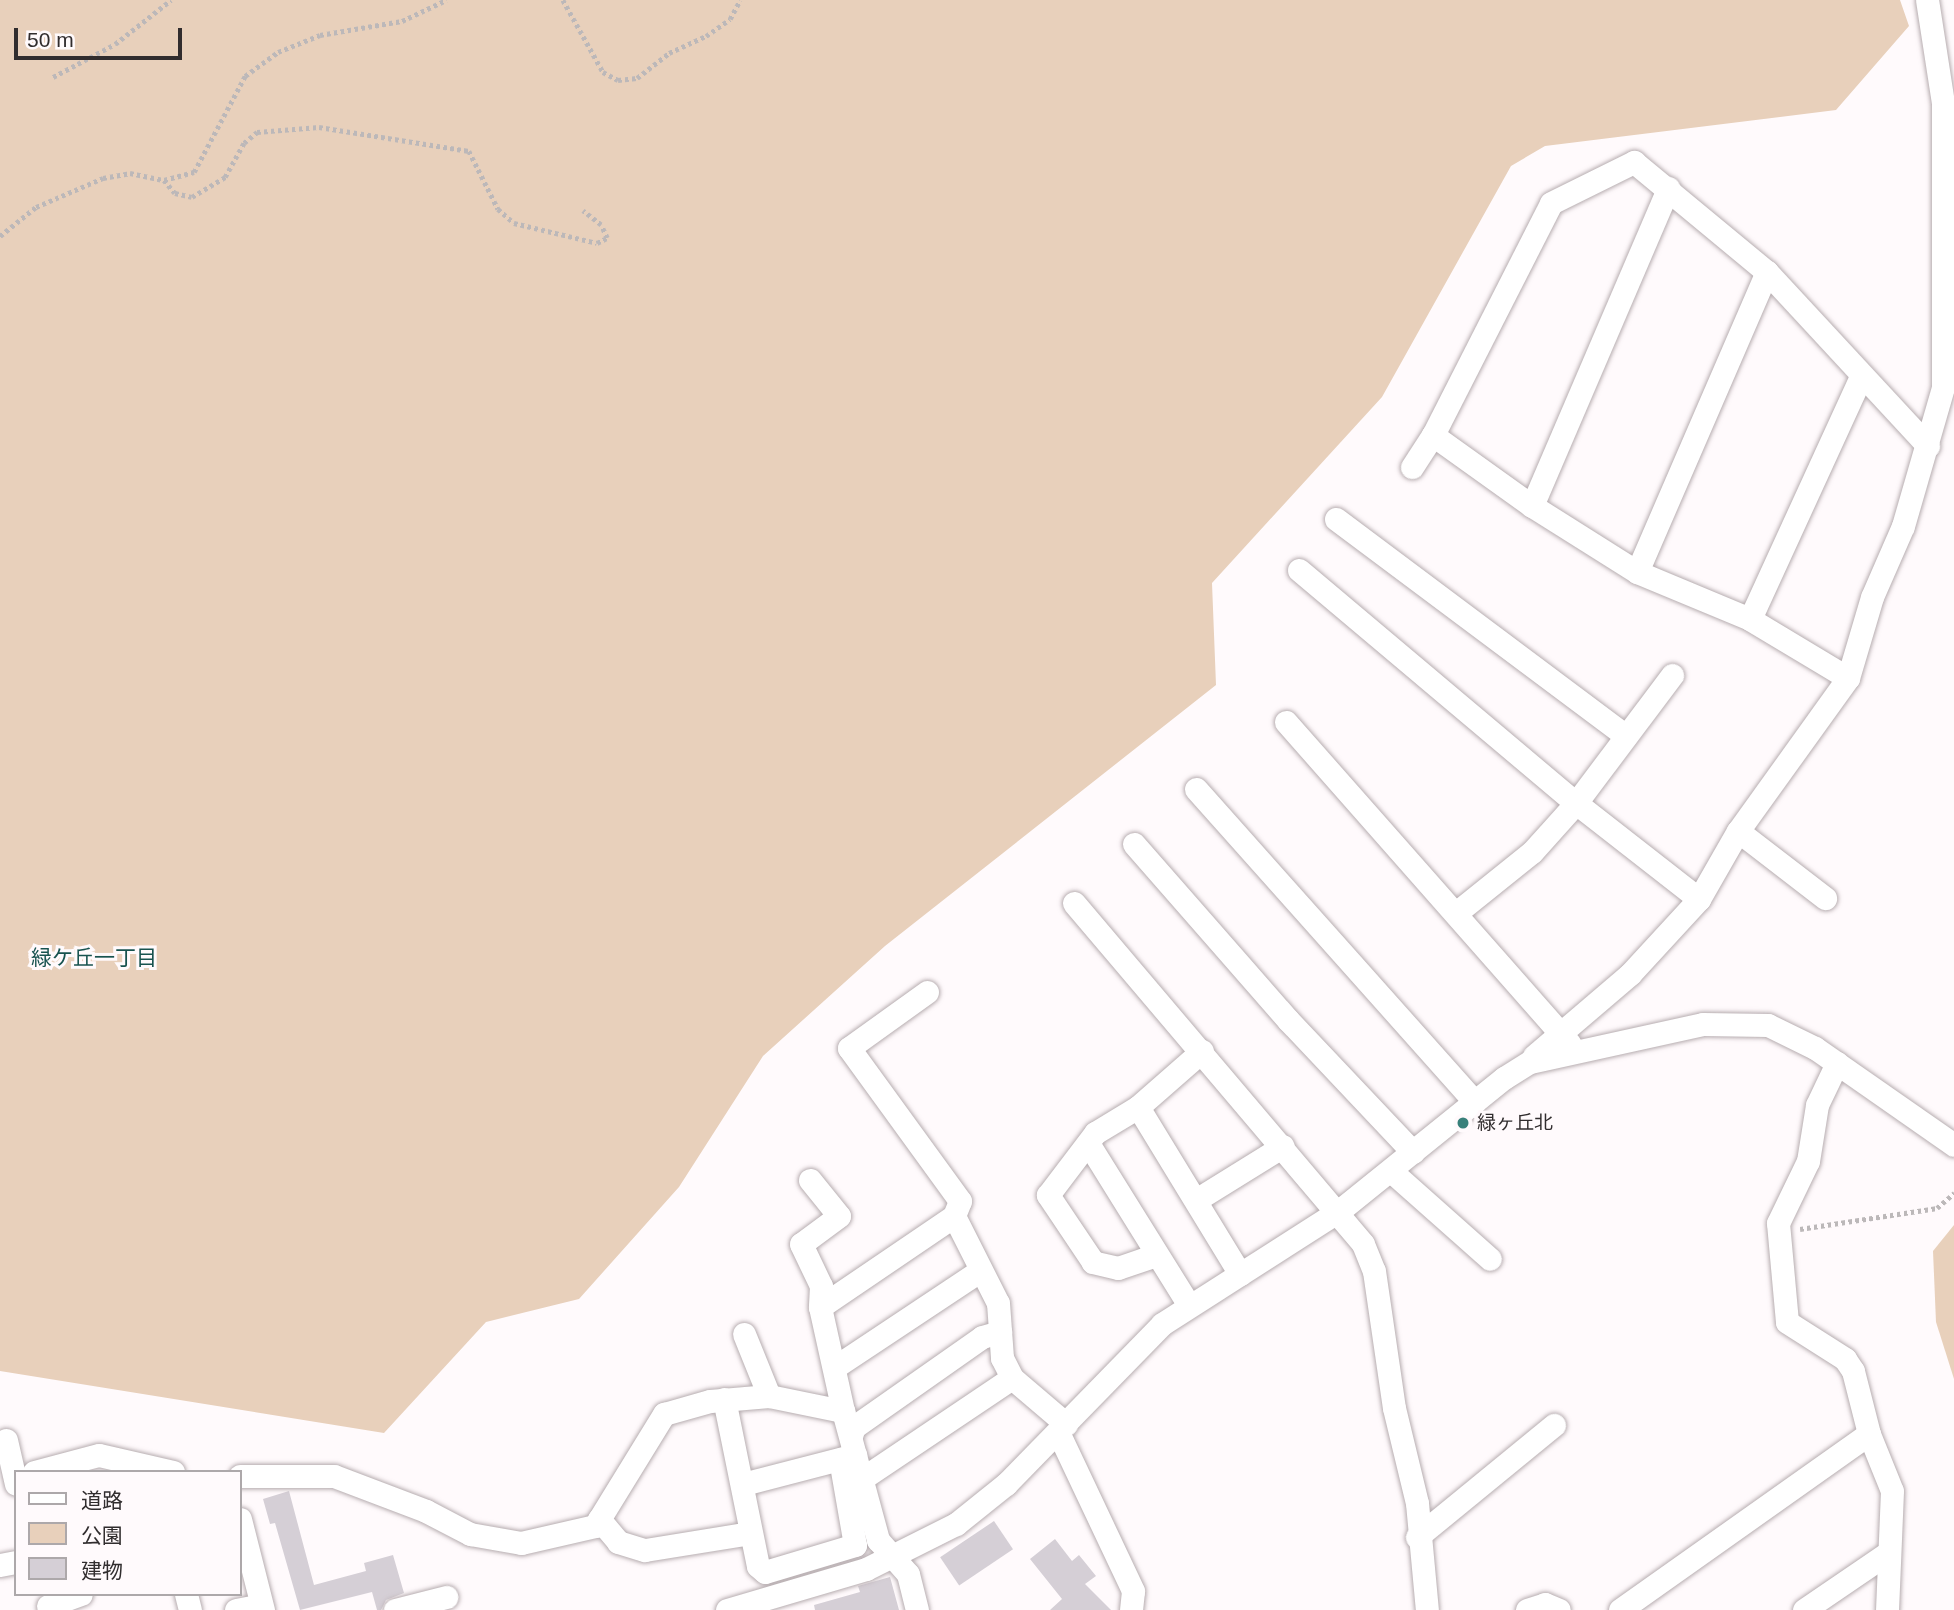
<!DOCTYPE html>
<meta charset="utf-8">
<style>
body{margin:0}
#map{position:relative;width:1954px;height:1610px;overflow:hidden;background:#fffafc;font-family:Arial,"Noto Sans JP",sans-serif}
div>[style]{position:absolute}
.green>*{inset:0;background:#e8d0bb}
.building>*{inset:0;background:#d5cfd6;transform-origin:0 0}
.path>*{height:4.5px;margin-top:-2.25px;transform-origin:0;background:repeating-linear-gradient(90deg,#bcb8b9 0 3.5px,transparent 0 7px)}
.roads{filter:drop-shadow(0 0 2px #b7adb0) drop-shadow(0 0 2px #b7adb0)}
.minor>*{height:23px;margin:-11.5px;padding:0 11.5px;transform-origin:11.5px;border-radius:11.5px;background:#fff}
.dots>*{width:19px;height:19px;translate:-50% -50%;box-sizing:border-box;border:4px solid #fffafc;border-radius:50%}
span{translate:-50% -50%;white-space:nowrap;text-align:center;line-height:1.15;-webkit-text-stroke:6px #fffafc;paint-order:stroke}
.poi-label{font-size:19px;color:#312d2e}
.left{translate:0 -50%;text-align:left}
.neighbourhood-label{font-size:21px;color:#18534f}
.legend{position:absolute;left:14px;top:1470px;width:228px;height:126px;box-sizing:border-box;background:#fffafc;border:2px solid #ada8aa;margin:0;padding:9px 12px;list-style:none;font-size:21px;color:#312d2e}
.legend li{display:flex;align-items:center;gap:14px;height:35px}
.legend b{width:35px;border:2px solid #ada8aa}
.scale{position:absolute;left:14px;top:28px;width:168px;height:32px;box-sizing:border-box;border:4px solid #312d2e;border-top:0;padding-left:9px;font-size:21px;line-height:24px;white-space:nowrap;color:#312d2e;-webkit-text-stroke:5px #fffafc;paint-order:stroke}
</style>
<div id="map">
<div class="green">
<div style="clip-path:polygon(0 0,1900px 0,1909px 26px,1836px 110px,1545px 146px,1511px 166px,1382px 397px,1212px 583px,1216px 685px,885px 946px,763px 1056px,679px 1187px,579px 1299px,486px 1322px,384px 1433px,0 1371px)"></div>
<div style="clip-path:polygon(1954px 1225px,1954px 1379px,1936px 1322px,1933px 1251px)"></div>
</div>
<div class="building">
<div style="clip-path:polygon(289px 1491px,314px 1585px,366px 1571px,364px 1563px,393px 1555px,404px 1593px,386px 1600px,381px 1610px,377px 1610px,372px 1592px,300px 1610px,275px 1523px,270px 1524px,263px 1499px)"></div>
<div style="left:994px;top:1521px;width:34px;height:65px;rotate:56deg"></div>
<div style="clip-path:polygon(1055px 1539px,1072px 1561px,1079px 1555px,1096px 1576px,1085px 1584px,1111px 1610px,1050px 1610px,1062px 1599px,1030px 1559px)"></div>
<div style="clip-path:polygon(890px 1577px,899px 1610px,815px 1610px,814px 1605px,860px 1592px,858px 1586px)"></div>
</div>
<div class="path">
<div style="left:563px;top:0;width:82px;rotate:60.9deg"></div>
<div style="left:603px;top:72px;width:17px;rotate:28deg"></div>
<div style="left:618px;top:80px;width:19px;rotate:-6deg"></div>
<div style="left:637px;top:78px;width:41px;rotate:-38deg"></div>
<div style="left:669px;top:53px;width:41px;rotate:-24.7deg"></div>
<div style="left:706px;top:36px;width:29px;rotate:-35deg"></div>
<div style="left:730px;top:19px;width:21px;rotate:-62deg"></div>
<div style="left:53px;top:77px;width:70px;rotate:-28deg"></div>
<div style="left:115px;top:44px;width:71px;rotate:-38.2deg"></div>
<div style="left:164px;top:180px;width:17px;rotate:50deg"></div>
<div style="left:175px;top:193px;width:17px;rotate:13deg"></div>
<div style="left:192px;top:197px;width:39px;rotate:-31deg"></div>
<div style="left:225px;top:177px;width:39px;rotate:-61deg"></div>
<div style="left:244px;top:143px;width:17px;rotate:-40deg"></div>
<div style="left:257px;top:132px;width:62px;rotate:-4.6deg"></div>
<div style="left:319px;top:127px;width:152px;rotate:9.1deg"></div>
<div style="left:469px;top:151px;width:65px;rotate:63.4deg"></div>
<div style="left:498px;top:209px;width:21px;rotate:41deg"></div>
<div style="left:514px;top:223px;width:85px;rotate:13.5deg"></div>
<div style="left:597px;top:243px;width:11px;rotate:-27deg"></div>
<div style="left:607px;top:238px;width:14px;rotate:-115deg"></div>
<div style="left:601px;top:225px;width:23px;rotate:-142deg"></div>
<div style="left:0;top:236px;width:46px;rotate:-38.9deg"></div>
<div style="left:36px;top:207px;width:73px;rotate:-23.4deg"></div>
<div style="left:103px;top:178px;width:27px;rotate:-10deg"></div>
<div style="left:130px;top:173px;width:35px;rotate:12deg"></div>
<div style="left:164px;top:180px;width:31px;rotate:-15deg"></div>
<div style="left:194px;top:172px;width:109px;rotate:-62deg"></div>
<div style="left:245px;top:76px;width:41px;rotate:-36deg"></div>
<div style="left:278px;top:52px;width:45px;rotate:-22deg"></div>
<div style="left:320px;top:35px;width:83px;rotate:-9.7deg"></div>
<div style="left:402px;top:21px;width:49px;rotate:-25.5deg"></div>
<div style="left:1800px;top:1229px;width:139px;rotate:-8.7deg"></div>
<div style="left:1937px;top:1208px;width:23px;rotate:-41deg"></div>
</div>
<div class="roads">
<div class="minor">
<div style="left:1412px;top:467px;width:38px;rotate:-57deg"></div>
<div style="left:1532px;top:506px;width:346px;rotate:-66.8deg"></div>
<div style="left:1336px;top:519px;width:362px;rotate:36.8deg"></div>
<div style="left:1299px;top:570px;width:362px;rotate:40.1deg"></div>
<div style="left:1576px;top:803px;width:156px;rotate:38deg"></div>
<div style="left:1637px;top:572px;width:327px;rotate:-66.6deg"></div>
<div style="left:1750px;top:619px;width:266px;rotate:-65.4deg"></div>
<div style="left:1848px;top:678px;width:114px;rotate:-149deg"></div>
<div style="left:1750px;top:619px;width:122px;rotate:-157.4deg"></div>
<div style="left:1637px;top:572px;width:124px;rotate:-147.8deg"></div>
<div style="left:1532px;top:506px;width:122px;rotate:-144.4deg"></div>
<div style="left:1433px;top:435px;width:260px;rotate:-63deg"></div>
<div style="left:1551px;top:203px;width:93px;rotate:-26.3deg"></div>
<div style="left:1634px;top:162px;width:173px;rotate:39.6deg"></div>
<div style="left:1767px;top:272px;width:237px;rotate:47.2deg"></div>
<div style="left:1286px;top:722px;width:429px;rotate:48.6deg"></div>
<div style="left:1196px;top:789px;width:419px;rotate:48.3deg"></div>
<div style="left:1738px;top:831px;width:110px;rotate:37.6deg"></div>
<div style="left:1134px;top:844px;width:234px;rotate:48.8deg"></div>
<div style="left:1288px;top:1020px;width:182px;rotate:46.6deg"></div>
<div style="left:1074px;top:903px;width:447px;rotate:49.7deg"></div>
<div style="left:1363px;top:1244px;width:29px;rotate:68deg"></div>
<div style="left:1374px;top:1271px;width:138px;rotate:81.7deg"></div>
<div style="left:1394px;top:1408px;width:98px;rotate:76.4deg"></div>
<div style="left:1417px;top:1503px;width:107px;rotate:84.7deg"></div>
<div style="left:1456px;top:913px;width:97px;rotate:-38.8deg"></div>
<div style="left:1532px;top:852px;width:66px;rotate:-48.1deg"></div>
<div style="left:1576px;top:803px;width:160px;rotate:-53.1deg"></div>
<div style="left:927px;top:992px;width:96px;rotate:144.3deg"></div>
<div style="left:849px;top:1048px;width:189px;rotate:54deg"></div>
<div style="left:960px;top:1201px;width:16px;rotate:112deg"></div>
<div style="left:954px;top:1216px;width:97px;rotate:63.2deg"></div>
<div style="left:998px;top:1303px;width:55px;rotate:85.8deg"></div>
<div style="left:1002px;top:1358px;width:22px;rotate:63deg"></div>
<div style="left:1012px;top:1378px;width:71px;rotate:40.4deg"></div>
<div style="left:1534px;top:1056px;width:126px;rotate:-40.5deg"></div>
<div style="left:1630px;top:974px;width:102px;rotate:-47.4deg"></div>
<div style="left:1699px;top:899px;width:78px;rotate:-60.2deg"></div>
<div style="left:1738px;top:831px;width:188px;rotate:-54.3deg"></div>
<div style="left:1848px;top:678px;width:84px;rotate:-73.5deg"></div>
<div style="left:1872px;top:597px;width:77px;rotate:-66.4deg"></div>
<div style="left:1903px;top:526px;width:145px;rotate:-73.9deg"></div>
<div style="left:1943px;top:387px;width:284px;rotate:-90deg"></div>
<div style="left:1943px;top:103px;width:104px;rotate:-98.8deg"></div>
<div style="left:1837px;top:1063px;width:47px;rotate:115.5deg"></div>
<div style="left:1817px;top:1105px;width:57px;rotate:99.1deg"></div>
<div style="left:1808px;top:1161px;width:69px;rotate:115.8deg"></div>
<div style="left:1778px;top:1223px;width:99px;rotate:84.8deg"></div>
<div style="left:1787px;top:1322px;width:69px;rotate:32.5deg"></div>
<div style="left:1845px;top:1359px;width:14px;rotate:56deg"></div>
<div style="left:1853px;top:1371px;width:65px;rotate:75.7deg"></div>
<div style="left:1869px;top:1434px;width:61px;rotate:68deg"></div>
<div style="left:1892px;top:1491px;width:119px;rotate:92.4deg"></div>
<div style="left:1138px;top:1107px;width:196px;rotate:58.6deg"></div>
<div style="left:1088px;top:1143px;width:191px;rotate:58.1deg"></div>
<div style="left:1391px;top:1171px;width:132px;rotate:41.6deg"></div>
<div style="left:810px;top:1180px;width:46px;rotate:51.1deg"></div>
<div style="left:839px;top:1216px;width:47px;rotate:143.6deg"></div>
<div style="left:801px;top:1244px;width:47px;rotate:64.5deg"></div>
<div style="left:821px;top:1286px;width:21px;rotate:93deg"></div>
<div style="left:820px;top:1307px;width:107px;rotate:77.5deg"></div>
<div style="left:843px;top:1411px;width:134px;rotate:74.8deg"></div>
<div style="left:878px;top:1540px;width:45px;rotate:48.6deg"></div>
<div style="left:908px;top:1574px;width:37px;rotate:76deg"></div>
<div style="left:1196px;top:1200px;width:102px;rotate:-31.8deg"></div>
<div style="left:1156px;top:1255px;width:40px;rotate:161.1deg"></div>
<div style="left:1118px;top:1268px;width:26px;rotate:-167deg"></div>
<div style="left:1093px;top:1262px;width:81px;rotate:-123.9deg"></div>
<div style="left:1048px;top:1195px;width:78px;rotate:-52.8deg"></div>
<div style="left:1095px;top:1133px;width:50px;rotate:-31.2deg"></div>
<div style="left:1138px;top:1107px;width:85px;rotate:-41.2deg"></div>
<div style="left:820px;top:1307px;width:162px;rotate:-34.2deg"></div>
<div style="left:744px;top:1334px;width:67px;rotate:68deg"></div>
<div style="left:835px;top:1367px;width:175px;rotate:-33.6deg"></div>
<div style="left:724px;top:1399px;width:170px;rotate:78.5deg"></div>
<div style="left:758px;top:1566px;width:9px;rotate:41deg"></div>
<div style="left:765px;top:1572px;width:94px;rotate:-16.7deg"></div>
<div style="left:855px;top:1545px;width:87px;rotate:-99.9deg"></div>
<div style="left:1058px;top:1432px;width:176px;rotate:64.7deg"></div>
<div style="left:1133px;top:1591px;width:19px;rotate:96deg"></div>
<div style="left:851px;top:1436px;width:9px;rotate:-72deg"></div>
<div style="left:854px;top:1427px;width:156px;rotate:-35.1deg"></div>
<div style="left:982px;top:1337px;width:19px;rotate:-16deg"></div>
<div style="left:6px;top:1440px;width:45px;rotate:77.2deg"></div>
<div style="left:34px;top:1472px;width:67px;rotate:-14.7deg"></div>
<div style="left:99px;top:1455px;width:76px;rotate:12.9deg"></div>
<div style="left:240px;top:1476px;width:94px"></div>
<div style="left:334px;top:1476px;width:98px;rotate:20.8deg"></div>
<div style="left:426px;top:1511px;width:50px;rotate:27.6deg"></div>
<div style="left:470px;top:1534px;width:52px;rotate:10deg"></div>
<div style="left:521px;top:1543px;width:76px;rotate:-12.9deg"></div>
<div style="left:595px;top:1526px;width:132px;rotate:-58.4deg"></div>
<div style="left:664px;top:1414px;width:48px;rotate:-15.8deg"></div>
<div style="left:710px;top:1401px;width:59px;rotate:-4.8deg"></div>
<div style="left:769px;top:1396px;width:76px;rotate:11.5deg"></div>
<div style="left:863px;top:1478px;width:179px;rotate:-33.9deg"></div>
<div style="left:743px;top:1484px;width:116px;rotate:-14.5deg"></div>
<div style="left:240px;top:1519px;width:94px;rotate:75.8deg"></div>
<div style="left:599px;top:1519px;width:30px;rotate:50deg"></div>
<div style="left:618px;top:1542px;width:28px;rotate:17deg"></div>
<div style="left:645px;top:1550px;width:106px;rotate:-9.2deg"></div>
<div style="left:1417px;top:1537px;width:177px;rotate:-39.3deg"></div>
<div style="left:0;top:1565px;width:16px;rotate:-11deg"></div>
<div style="left:186px;top:1594px;width:16px;rotate:76deg"></div>
<div style="left:48px;top:1606px;width:35px;rotate:-20deg"></div>
<div style="left:236px;top:1610px;width:25px;rotate:-11deg"></div>
<div style="left:395px;top:1610px;width:53px;rotate:-14.3deg"></div>
<div style="left:727px;top:1610px;width:145px;rotate:-16.4deg"></div>
<div style="left:866px;top:1569px;width:101px;rotate:-26.6deg"></div>
<div style="left:956px;top:1524px;width:64px;rotate:-38.7deg"></div>
<div style="left:1006px;top:1484px;width:223px;rotate:-45.7deg"></div>
<div style="left:1162px;top:1324px;width:210px;rotate:-32.6deg"></div>
<div style="left:1339px;top:1211px;width:212px;rotate:-38.9deg"></div>
<div style="left:1504px;top:1078px;width:31px;rotate:-32deg"></div>
<div style="left:1530px;top:1062px;width:177px;rotate:-12.4deg"></div>
<div style="left:1703px;top:1024px;width:65px;rotate:0.9deg"></div>
<div style="left:1768px;top:1025px;width:52px;rotate:26.1deg"></div>
<div style="left:1815px;top:1048px;width:169px;rotate:34.9deg"></div>
<div style="left:1527px;top:1610px;width:19px;rotate:-18deg"></div>
<div style="left:1545px;top:1604px;width:15px;rotate:23deg"></div>
<div style="left:1620px;top:1610px;width:305px;rotate:-35.3deg"></div>
<div style="left:1804px;top:1610px;width:103px;rotate:-34.3deg"></div>
</div>
</div>
<div class="dots">
<div style="left:1463px;top:1123px;background:#38807a"></div>
</div>
<div class="poi-label">
<span class="left" style="left:1477px;top:1123px">緑ヶ丘北</span>
</div>
<div class="neighbourhood-label">
<span style="left:94px;top:958px">緑ケ丘一丁目</span>
</div>
<ul class="legend">
<li><b style="height:9px;background:#fff"></b>道路</li>
<li><b style="height:19px;background:#e8d0bb"></b>公園</li>
<li><b style="height:19px;background:#d5cfd6"></b>建物</li>
</ul>
<div class="scale">50 m</div>
</div>
